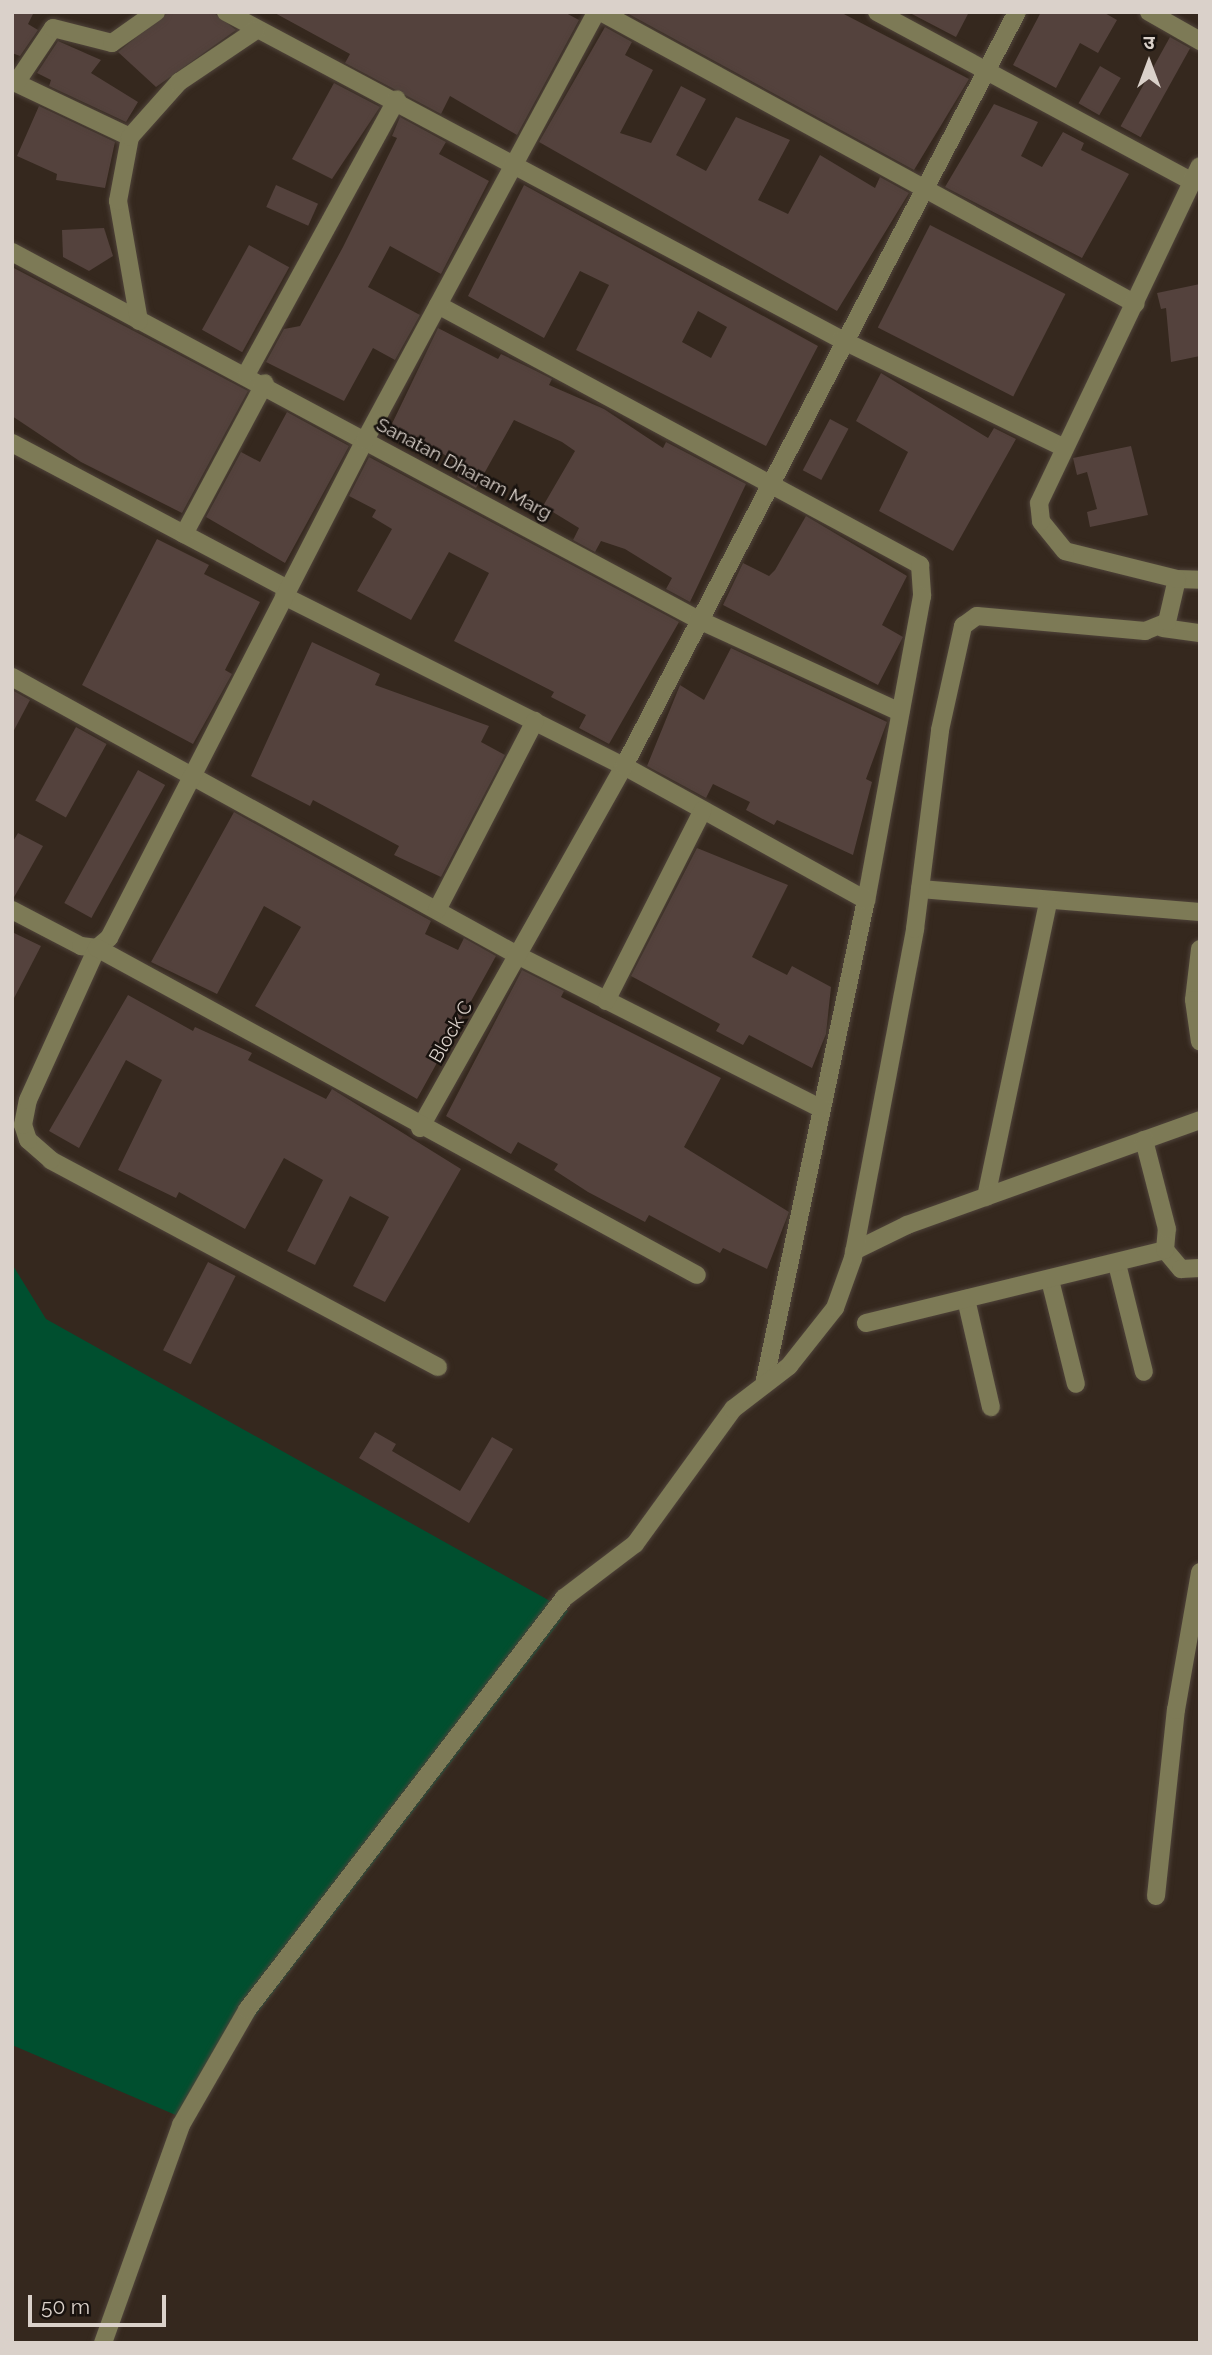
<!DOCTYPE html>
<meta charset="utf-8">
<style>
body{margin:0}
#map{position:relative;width:1212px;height:2355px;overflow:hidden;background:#35281e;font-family:Raleway,"Noto Sans Devanagari",sans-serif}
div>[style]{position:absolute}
.green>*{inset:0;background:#004f2f}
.building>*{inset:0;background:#54423d;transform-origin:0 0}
.roads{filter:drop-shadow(0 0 2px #4f433a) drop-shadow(0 0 2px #4f433a)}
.minor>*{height:18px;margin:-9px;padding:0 9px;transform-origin:9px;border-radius:9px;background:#7d7a56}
span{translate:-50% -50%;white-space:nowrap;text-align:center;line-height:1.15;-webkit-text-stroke:5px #18120e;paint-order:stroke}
.street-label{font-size:19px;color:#dad1ca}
.frame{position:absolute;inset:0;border:14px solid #dad1ca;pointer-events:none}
.north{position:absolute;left:1114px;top:28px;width:70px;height:70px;-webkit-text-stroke:5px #18120e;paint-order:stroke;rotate:0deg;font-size:19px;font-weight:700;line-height:28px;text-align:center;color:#dad1ca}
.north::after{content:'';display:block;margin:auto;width:24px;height:32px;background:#dad1ca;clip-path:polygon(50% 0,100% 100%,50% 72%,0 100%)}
.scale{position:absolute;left:28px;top:2295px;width:138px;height:32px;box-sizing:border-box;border:4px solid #dad1ca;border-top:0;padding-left:9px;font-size:21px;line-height:24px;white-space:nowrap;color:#dad1ca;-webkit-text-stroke:5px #18120e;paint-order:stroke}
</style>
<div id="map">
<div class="green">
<div style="clip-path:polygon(12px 1264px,46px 1319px,568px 1611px,178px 2116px,12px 2045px)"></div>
</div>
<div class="building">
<div style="clip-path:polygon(12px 12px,34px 12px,28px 24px,38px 30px,20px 56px,12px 53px)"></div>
<div style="clip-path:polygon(167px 12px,213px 12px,236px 30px,156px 87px,118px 52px)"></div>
<div style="clip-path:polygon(273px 12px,564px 12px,579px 20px,517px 135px,450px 96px,441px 114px,345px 63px,350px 54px)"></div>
<div style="clip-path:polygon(625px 12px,840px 12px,969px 79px,914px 170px)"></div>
<div style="clip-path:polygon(908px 12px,969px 12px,956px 37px)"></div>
<div style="clip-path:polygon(1041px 12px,1103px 12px,1117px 20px,1098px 53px,1080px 43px,1056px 88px,1013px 65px)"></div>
<div style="clip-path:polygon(605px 27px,632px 42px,625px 55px,653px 70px,620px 133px,651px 143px,681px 86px,706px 99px,676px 155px,706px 171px,736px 117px,790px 140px,758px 200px,788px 214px,820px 155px,875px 188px,880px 177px,909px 193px,837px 311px,539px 142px)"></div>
<div style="left:1170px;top:37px;width:23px;height:102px;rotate:29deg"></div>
<div style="clip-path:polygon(58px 41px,101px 60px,91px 73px,138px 102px,126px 122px,49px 86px,51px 80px,37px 73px)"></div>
<div style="left:1100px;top:66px;width:24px;height:43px;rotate:30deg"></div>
<div style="clip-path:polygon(334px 83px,380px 107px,332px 179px,292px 159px)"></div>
<div style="clip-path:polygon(994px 104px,1038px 122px,1021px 156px,1042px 167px,1063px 132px,1084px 143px,1081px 150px,1129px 174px,1082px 258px,945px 187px)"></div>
<div style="clip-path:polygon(39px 106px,115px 142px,105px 188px,56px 180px,57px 174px,17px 156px)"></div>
<div style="clip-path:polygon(400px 117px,446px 142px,439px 154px,489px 181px,441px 274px,390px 246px,368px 287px,420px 315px,395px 360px,373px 348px,344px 401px,266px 362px,284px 329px,300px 326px,343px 247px,397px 138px,392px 136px)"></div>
<div style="left:276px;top:185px;width:46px;height:24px;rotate:24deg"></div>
<div style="clip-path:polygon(evenodd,524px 185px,818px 346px,766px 446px,576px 350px,609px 285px,580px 271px,544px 338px,468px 296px,524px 185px,698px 311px,727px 327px,711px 358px,682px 342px,698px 311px)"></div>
<div style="left:930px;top:225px;width:152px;height:115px;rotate:27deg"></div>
<div style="clip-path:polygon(104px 228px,113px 256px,89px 271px,63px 257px,62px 230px)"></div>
<div style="left:249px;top:245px;width:46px;height:97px;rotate:29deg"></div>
<div style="clip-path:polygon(12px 267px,248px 391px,182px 513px,81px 462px,12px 416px)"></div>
<div style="clip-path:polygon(1200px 284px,1200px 356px,1171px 362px,1166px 308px,1161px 309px,1157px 293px)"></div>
<div style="clip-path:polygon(438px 328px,498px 359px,501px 354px,530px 368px,552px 379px,549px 385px,604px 409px,663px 448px,666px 442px,746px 484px,690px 602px,666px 589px,672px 578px,625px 549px,601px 541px,595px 552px,573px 540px,579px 528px,543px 506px,575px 451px,562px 442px,514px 420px,476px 488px,457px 477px,462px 467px,439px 451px,389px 430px)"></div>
<div style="clip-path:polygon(881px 373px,988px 438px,994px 428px,1016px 439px,953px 551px,879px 511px,908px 452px,856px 421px)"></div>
<div style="clip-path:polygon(287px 412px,349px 446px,285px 563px,206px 517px,241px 452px,260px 462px)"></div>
<div style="left:830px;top:419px;width:21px;height:58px;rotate:28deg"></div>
<div style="clip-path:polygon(1131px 446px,1148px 515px,1090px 527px,1087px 512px,1097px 509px,1087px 472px,1077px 475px,1073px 458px)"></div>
<div style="clip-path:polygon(369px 457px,679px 622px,609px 744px,579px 728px,586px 715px,551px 697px,554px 692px,454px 641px,489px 573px,449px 552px,411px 620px,357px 591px,392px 529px,372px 517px,376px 510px,349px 496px)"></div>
<div style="clip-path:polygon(806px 516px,907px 576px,882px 625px,903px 637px,878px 685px,723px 605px,743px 563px,769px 576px,775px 570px)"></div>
<div style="clip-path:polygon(157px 539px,209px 565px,204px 574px,260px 602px,225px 670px,232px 674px,193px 744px,82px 685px)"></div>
<div style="clip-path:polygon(312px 642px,380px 674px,375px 685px,489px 726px,481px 742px,505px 755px,441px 877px,394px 855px,399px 846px,313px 800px,310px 806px,251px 776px)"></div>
<div style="clip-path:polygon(731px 648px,887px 722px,866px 779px,872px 782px,853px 855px,777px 820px,774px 825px,746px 810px,750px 802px,713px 784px,706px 798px,647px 766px,680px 685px,704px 700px)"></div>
<div style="clip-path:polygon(12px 690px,30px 700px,12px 734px)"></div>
<div style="left:76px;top:727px;width:35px;height:84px;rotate:29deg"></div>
<div style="left:138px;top:770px;width:31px;height:152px;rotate:29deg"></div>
<div style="clip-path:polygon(234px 812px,431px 921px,425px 934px,458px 950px,464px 938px,496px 956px,417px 1099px,255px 1006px,301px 927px,264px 906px,217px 994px,151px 962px)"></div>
<div style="clip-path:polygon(18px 833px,43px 846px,13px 899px,12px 843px)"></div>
<div style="clip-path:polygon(697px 848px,788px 885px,752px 957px,787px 975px,792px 966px,831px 987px,826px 1034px,812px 1068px,749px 1035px,743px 1045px,716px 1031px,720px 1024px,631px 976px)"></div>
<div style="clip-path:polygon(12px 932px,41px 946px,12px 1002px)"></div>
<div style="clip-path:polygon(522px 970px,564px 991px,561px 997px,721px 1078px,684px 1147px,789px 1212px,767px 1269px,723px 1248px,720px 1253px,649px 1215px,645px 1222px,588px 1192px,554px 1170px,558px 1164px,518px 1142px,511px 1154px,446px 1116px)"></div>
<div style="clip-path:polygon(128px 995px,193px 1031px,195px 1027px,252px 1053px,248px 1060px,326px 1099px,332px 1089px,461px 1169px,385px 1302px,353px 1286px,389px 1217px,350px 1196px,315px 1265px,287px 1251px,323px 1180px,284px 1158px,245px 1229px,179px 1192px,176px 1198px,118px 1170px,162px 1080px,126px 1060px,79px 1148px,49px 1131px)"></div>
<div style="left:208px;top:1262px;width:31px;height:99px;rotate:27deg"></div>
<div style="clip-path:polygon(375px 1432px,396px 1444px,392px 1451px,460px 1491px,492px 1437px,513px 1449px,469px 1523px,359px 1458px)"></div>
</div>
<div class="roads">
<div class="minor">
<div style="left:226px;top:12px;width:698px;rotate:28.03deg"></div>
<div style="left:842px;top:340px;width:245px;rotate:25.9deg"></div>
<div style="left:601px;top:12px;width:609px;rotate:28.63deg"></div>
<div style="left:877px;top:12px;width:359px;rotate:28.3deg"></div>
<div style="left:1149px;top:12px;width:59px;rotate:29.6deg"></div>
<div style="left:12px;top:81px;width:131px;rotate:25.4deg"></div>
<div style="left:16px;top:83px;width:66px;rotate:-56.1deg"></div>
<div style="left:53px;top:28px;width:61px;rotate:14.3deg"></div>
<div style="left:112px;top:43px;width:54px;rotate:-35.2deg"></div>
<div style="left:12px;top:252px;width:779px;rotate:28.18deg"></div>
<div style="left:699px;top:620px;width:221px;rotate:24.6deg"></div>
<div style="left:438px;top:305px;width:548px;rotate:28.34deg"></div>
<div style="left:920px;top:565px;width:31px;rotate:86deg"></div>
<div style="left:922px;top:596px;width:309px;rotate:100.4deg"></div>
<div style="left:866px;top:900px;width:495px;rotate:101.9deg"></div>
<div style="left:139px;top:321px;width:122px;rotate:-99.9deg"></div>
<div style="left:118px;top:201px;width:65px;rotate:-79.4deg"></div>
<div style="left:130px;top:137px;width:74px;rotate:-48.3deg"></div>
<div style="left:179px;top:82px;width:93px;rotate:-34deg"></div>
<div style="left:247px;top:373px;width:312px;rotate:-61.3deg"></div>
<div style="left:12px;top:443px;width:312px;rotate:27.9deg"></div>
<div style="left:184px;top:534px;width:171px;rotate:-61.8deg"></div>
<div style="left:1177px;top:579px;width:23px;rotate:2deg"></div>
<div style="left:284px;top:596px;width:380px;rotate:26.6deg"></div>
<div style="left:624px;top:766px;width:277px;rotate:29deg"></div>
<div style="left:1163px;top:628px;width:37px;rotate:8deg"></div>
<div style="left:12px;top:677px;width:579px;rotate:28.82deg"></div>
<div style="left:519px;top:956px;width:339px;rotate:26.8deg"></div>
<div style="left:920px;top:889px;width:281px;rotate:4.7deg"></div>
<div style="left:12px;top:910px;width:78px;rotate:27.6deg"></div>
<div style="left:81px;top:946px;width:16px;rotate:7deg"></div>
<div style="left:97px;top:948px;width:16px;rotate:-40deg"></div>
<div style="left:109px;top:938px;width:560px;rotate:-62.79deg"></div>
<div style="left:365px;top:440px;width:486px;rotate:-61.6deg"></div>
<div style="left:437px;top:910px;width:213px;rotate:-62.6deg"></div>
<div style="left:1200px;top:949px;width:51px;rotate:96.7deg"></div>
<div style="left:1194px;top:1000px;width:42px;rotate:81.9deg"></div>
<div style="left:606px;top:1001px;width:214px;rotate:-63.1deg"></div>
<div style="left:420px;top:1128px;width:416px;rotate:-60.6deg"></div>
<div style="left:624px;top:766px;width:850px;rotate:-62.47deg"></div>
<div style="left:986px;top:1197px;width:301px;rotate:-78.1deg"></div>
<div style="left:1165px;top:1250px;width:25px;rotate:50deg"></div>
<div style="left:1181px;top:1269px;width:19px;rotate:-3deg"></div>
<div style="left:854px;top:1251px;width:59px;rotate:-26.1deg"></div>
<div style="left:907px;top:1225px;width:311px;rotate:-19.7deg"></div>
<div style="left:1117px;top:1264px;width:111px;rotate:76deg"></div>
<div style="left:1050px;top:1280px;width:107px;rotate:76deg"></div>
<div style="left:966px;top:1299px;width:111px;rotate:77deg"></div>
<div style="left:866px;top:1323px;width:308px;rotate:-13.7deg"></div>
<div style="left:1165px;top:1250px;width:21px;rotate:-85deg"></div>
<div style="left:1167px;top:1229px;width:92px;rotate:-104.5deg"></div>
<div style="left:438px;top:1367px;width:439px;rotate:-151.9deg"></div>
<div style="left:51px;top:1160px;width:30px;rotate:-139deg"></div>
<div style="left:28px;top:1140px;width:16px;rotate:-108deg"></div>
<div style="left:23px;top:1125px;width:25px;rotate:-79deg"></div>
<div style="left:28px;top:1100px;width:167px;rotate:-65.6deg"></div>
<div style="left:97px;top:948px;width:683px;rotate:28.59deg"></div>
<div style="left:1156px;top:1896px;width:187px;rotate:-83.9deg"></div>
<div style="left:1176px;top:1710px;width:140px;rotate:-80.1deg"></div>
<div style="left:103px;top:2343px;width:232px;rotate:-70.3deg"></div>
<div style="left:181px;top:2125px;width:133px;rotate:-60.1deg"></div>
<div style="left:247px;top:2010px;width:520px;rotate:-52.42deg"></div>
<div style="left:564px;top:1598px;width:89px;rotate:-37.3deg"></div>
<div style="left:635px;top:1544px;width:167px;rotate:-54deg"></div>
<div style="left:733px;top:1409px;width:71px;rotate:-37.5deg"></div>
<div style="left:789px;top:1366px;width:74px;rotate:-51.6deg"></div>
<div style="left:835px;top:1308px;width:53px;rotate:-70.2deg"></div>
<div style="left:853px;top:1258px;width:335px;rotate:-79.3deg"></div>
<div style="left:915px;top:929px;width:201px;rotate:-82.8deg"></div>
<div style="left:940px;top:730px;width:107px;rotate:-77.5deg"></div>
<div style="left:963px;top:626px;width:17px;rotate:-36deg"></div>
<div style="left:977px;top:616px;width:169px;rotate:5.1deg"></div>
<div style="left:1145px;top:631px;width:24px;rotate:-22deg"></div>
<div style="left:1167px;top:622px;width:44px;rotate:-76.9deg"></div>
<div style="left:1177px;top:579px;width:115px;rotate:-166deg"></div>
<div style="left:1065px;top:551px;width:38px;rotate:-129deg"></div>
<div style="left:1041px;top:521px;width:18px;rotate:-96deg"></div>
<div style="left:1039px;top:503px;width:373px;rotate:-64.5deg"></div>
</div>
</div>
<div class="street-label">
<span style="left:464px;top:469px;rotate:28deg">Sanatan Dharam Marg</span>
<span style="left:451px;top:1032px;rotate:-60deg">Block C</span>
</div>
<div class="frame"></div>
<div class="north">उ</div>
<div class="scale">50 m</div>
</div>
